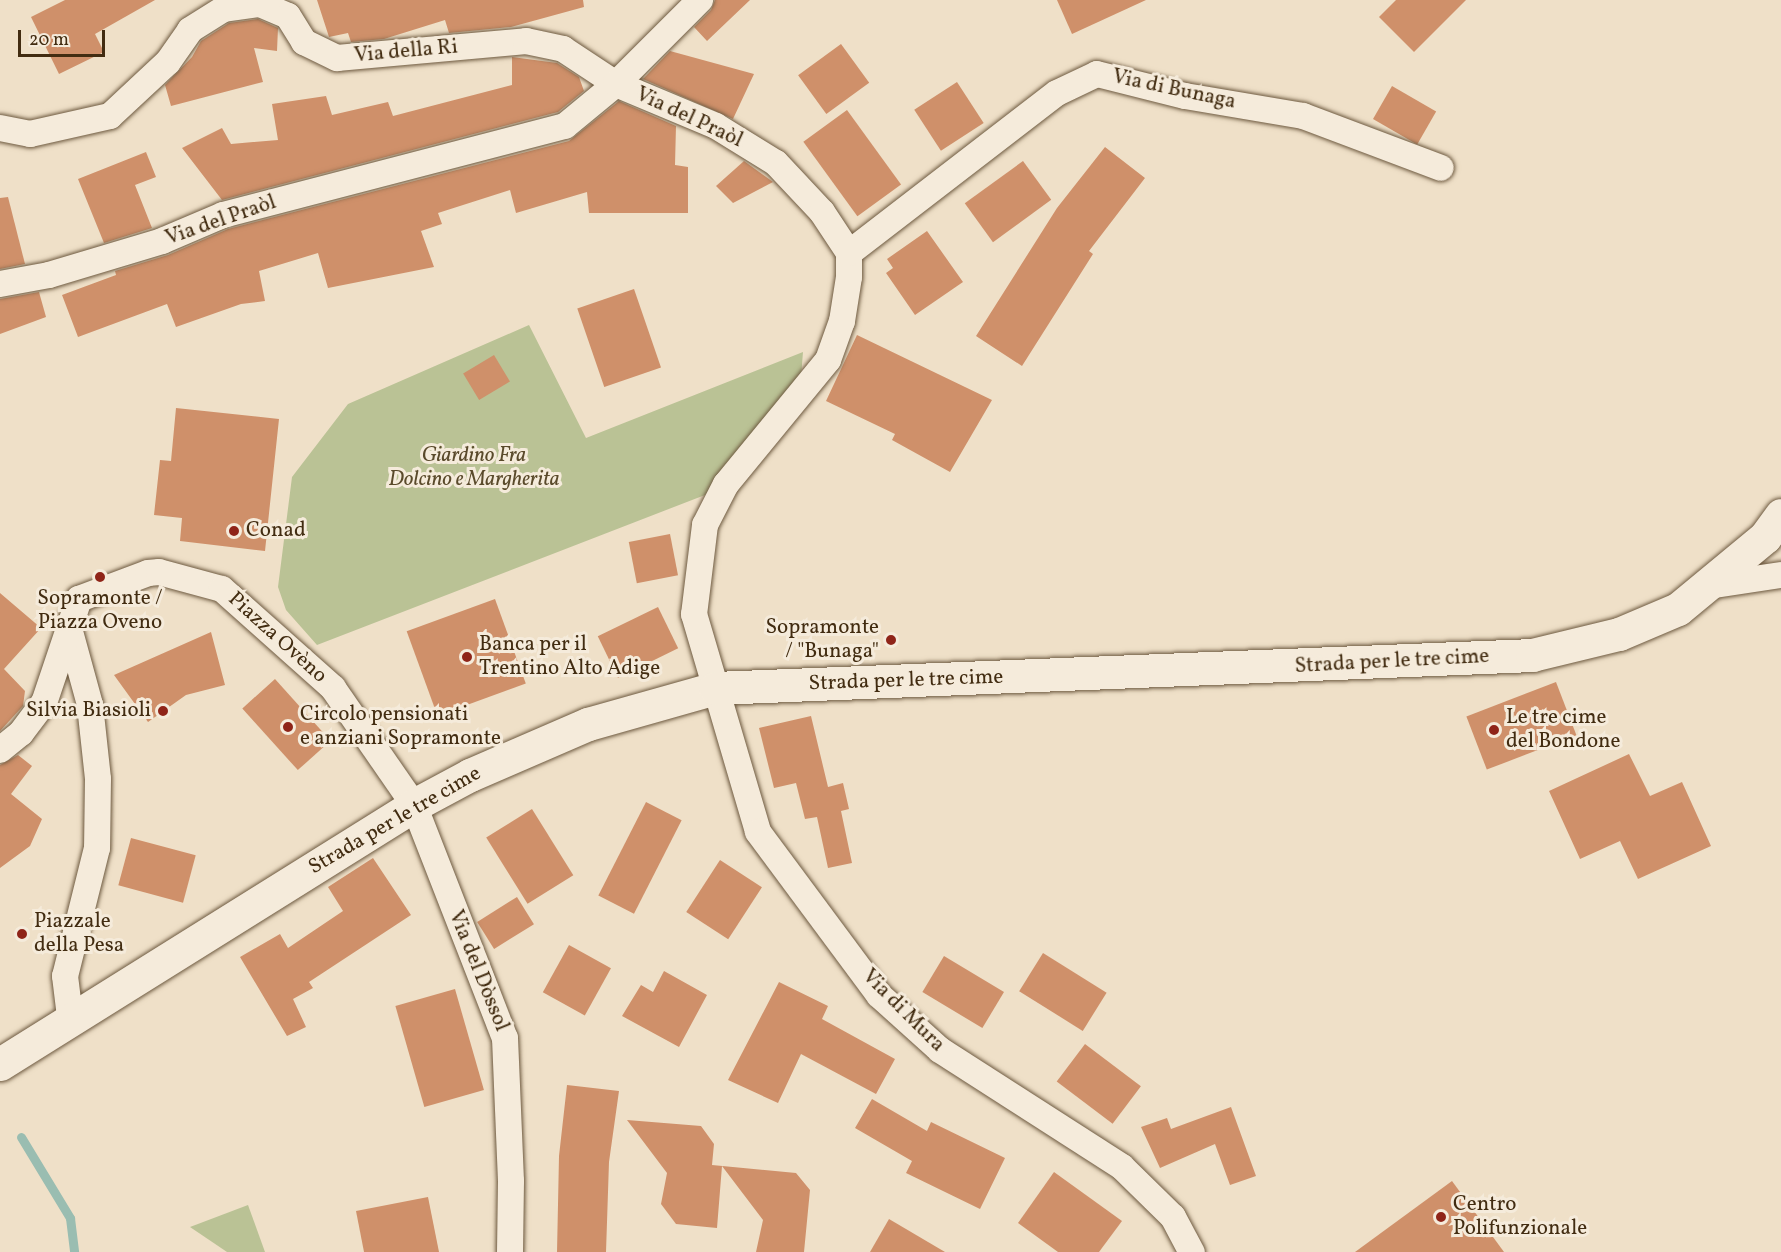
<!DOCTYPE html>
<meta charset="utf-8">
<style>
body{margin:0}
#map{position:relative;width:1781px;height:1252px;overflow:hidden;background:#efe0c8;font-family:Vollkorn,serif}
div>[style]{position:absolute}
.green>*{inset:0;background:#bac295}
.stream>*{height:9px;margin:-4.5px;padding:0 4.5px;transform-origin:4.5px;border-radius:4.5px;background:#9abdb1}
.building>*{inset:0;background:#cf906a;transform-origin:0 0}
.roads{filter:drop-shadow(0 0 2px #6d593f) drop-shadow(0 0 2px #6d593f)}
.minor>*{height:26px;margin:-13px;padding:0 13px;transform-origin:13px;border-radius:13px;background:#f5ebdb}
.secondary>*{height:33px;margin:-16.5px;padding:0 16.5px;transform-origin:16.5px;border-radius:16.5px;background:#f5ebdb}
.dots>*{width:16px;height:16px;translate:-50% -50%;box-sizing:border-box;border:3px solid #f5ebdb;border-radius:50%}
span{translate:-50% -50%;white-space:nowrap;text-align:center;line-height:1.15;-webkit-text-stroke:6px #f5ebdb;paint-order:stroke}
.street-label{font-size:21px;color:#422c11}
.park-label{font-size:21px;color:#5a4a2b;font-style:italic}
.poi-label{font-size:21px;color:#422c11}
.left{translate:0 -50%;text-align:left}
.right{translate:-100% -50%;text-align:right}
.scale{position:absolute;left:18px;top:30px;width:87px;height:27px;box-sizing:border-box;border:3px solid #422c11;border-top:0;padding-left:8px;font-size:18px;line-height:21px;white-space:nowrap;color:#422c11;-webkit-text-stroke:4px #f5ebdb;paint-order:stroke}
</style>
<div id="map">
<div class="green">
<div style="clip-path:polygon(529px 325px,586px 438px,803px 352px,801px 377px,705px 495px,317px 645px,286px 610px,278px 587px,292px 477px,348px 404px)"></div>
<div style="clip-path:polygon(248px 1205px,265px 1252px,227px 1252px,190px 1227px)"></div>
</div>
<div class="stream">
<div style="left:21px;top:1137px;width:95px;rotate:58.8deg"></div>
<div style="left:70px;top:1218px;width:34px;rotate:83deg"></div>
</div>
<div class="building">
<div style="clip-path:polygon(65px 0,155px 0,95px 34px,104px 52px,59px 74px,31px 17px)"></div>
<div style="clip-path:polygon(317px 0,583px 0,584px 7px,511px 27px,449px 33px,445px 20px,384px 39px,351px 42px,348px 33px,329px 37px)"></div>
<div style="clip-path:polygon(715px 0,750px 0,707px 41px,694px 27px,711px 10px)"></div>
<div style="clip-path:polygon(1057px 0,1146px 0,1072px 34px)"></div>
<div style="clip-path:polygon(1396px 0,1466px 0,1414px 52px,1379px 17px)"></div>
<div style="clip-path:polygon(258px 19px,278px 28px,277px 51px,254px 48px,263px 82px,171px 106px,165px 85px,192px 57px,201px 41px,229px 23px)"></div>
<div style="left:841px;top:44px;width:48px;height:53px;rotate:54deg"></div>
<div style="clip-path:polygon(670px 51px,754px 74px,733px 119px,643px 79px)"></div>
<div style="clip-path:polygon(512px 57px,557px 63px,579px 77px,584px 91px,558px 112px,222px 200px,182px 148px,222px 128px,231px 144px,278px 140px,272px 104px,326px 96px,332px 115px,388px 102px,393px 116px,512px 85px)"></div>
<div style="left:957px;top:82px;width:49px;height:51px;rotate:57deg"></div>
<div style="left:1392px;top:86px;width:51px;height:38px;rotate:30deg"></div>
<div style="clip-path:polygon(619px 101px,676px 126px,675px 165px,688px 167px,688px 213px,589px 213px,587px 192px,516px 213px,510px 190px,438px 213px,442px 224px,421px 231px,434px 267px,328px 288px,318px 253px,259px 271px,265px 301px,241px 304px,176px 327px,167px 304px,78px 337px,62px 295px,116px 275px,115px 271px,168px 255px,228px 229px,569px 141px)"></div>
<div style="left:847px;top:110px;width:92px;height:54px;rotate:54deg"></div>
<div style="clip-path:polygon(1105px 147px,1145px 178px,1089px 251px,1093px 254px,1022px 366px,976px 336px,1057px 208px)"></div>
<div style="clip-path:polygon(146px 152px,156px 177px,135px 185px,152px 228px,104px 243px,78px 179px)"></div>
<div style="clip-path:polygon(744px 161px,773px 182px,733px 203px,716px 186px)"></div>
<div style="left:1023px;top:161px;width:48px;height:72px;rotate:54deg"></div>
<div style="clip-path:polygon(8px 197px,25px 264px,0 269px,0 198px)"></div>
<div style="clip-path:polygon(927px 231px,963px 282px,915px 315px,886px 273px,893px 268px,887px 259px)"></div>
<div style="left:634px;top:289px;width:83px;height:60px;rotate:71deg"></div>
<div style="clip-path:polygon(39px 292px,46px 317px,0 334px,0 299px)"></div>
<div style="clip-path:polygon(857px 335px,992px 400px,950px 472px,892px 440px,895px 434px,826px 401px)"></div>
<div style="left:494px;top:355px;width:31px;height:36px;rotate:59deg"></div>
<div style="clip-path:polygon(176px 408px,279px 419px,265px 551px,180px 541px,182px 518px,154px 515px,160px 460px,171px 461px)"></div>
<div style="left:670px;top:534px;width:42px;height:42px;rotate:79deg"></div>
<div style="clip-path:polygon(0 593px,41px 628px,4px 669px,25px 691px,23px 706px,0 731px)"></div>
<div style="left:495px;top:599px;width:90px;height:94px;rotate:70deg"></div>
<div style="left:658px;top:607px;width:46px;height:67px;rotate:64deg"></div>
<div style="clip-path:polygon(211px 632px,225px 685px,186px 695px,148px 722px,114px 675px)"></div>
<div style="left:275px;top:679px;width:83px;height:44px;rotate:48deg"></div>
<div style="left:1556px;top:682px;width:57px;height:96px;rotate:69deg"></div>
<div style="clip-path:polygon(811px 716px,828px 787px,843px 783px,849px 809px,841px 811px,852px 863px,828px 868px,817px 817px,805px 819px,796px 783px,774px 788px,759px 728px)"></div>
<div style="clip-path:polygon(1629px 754px,1650px 796px,1682px 782px,1711px 846px,1638px 879px,1620px 841px,1580px 859px,1549px 791px)"></div>
<div style="clip-path:polygon(18px 755px,32px 766px,11px 794px,42px 819px,30px 846px,0 868px,0 765px)"></div>
<div style="left:646px;top:802px;width:40px;height:105px;rotate:27deg"></div>
<div style="left:532px;top:809px;width:78px;height:54px;rotate:58deg"></div>
<div style="left:131px;top:838px;width:67px;height:49px;rotate:15deg"></div>
<div style="clip-path:polygon(373px 858px,411px 915px,309px 982px,313px 988px,293px 999px,306px 1027px,287px 1036px,240px 957px,280px 934px,288px 948px,343px 911px,328px 887px)"></div>
<div style="left:720px;top:860px;width:50px;height:62px;rotate:33deg"></div>
<div style="left:517px;top:897px;width:32px;height:47px;rotate:58deg"></div>
<div style="left:569px;top:945px;width:48px;height:54px;rotate:29deg"></div>
<div style="left:1043px;top:953px;width:75px;height:45px;rotate:32deg"></div>
<div style="left:944px;top:956px;width:70px;height:42px;rotate:31deg"></div>
<div style="clip-path:polygon(664px 971px,707px 995px,679px 1047px,622px 1016px,641px 985px,653px 992px)"></div>
<div style="clip-path:polygon(779px 982px,828px 1006px,822px 1019px,895px 1059px,876px 1094px,801px 1054px,778px 1103px,728px 1080px)"></div>
<div style="left:455px;top:989px;width:105px;height:62px;rotate:74deg"></div>
<div style="left:1085px;top:1044px;width:70px;height:47px;rotate:37deg"></div>
<div style="clip-path:polygon(567px 1085px,619px 1091px,609px 1162px,606px 1252px,557px 1252px,559px 1156px)"></div>
<div style="clip-path:polygon(872px 1099px,927px 1131px,931px 1122px,1005px 1158px,980px 1209px,906px 1173px,912px 1161px,855px 1128px)"></div>
<div style="clip-path:polygon(1231px 1107px,1256px 1176px,1230px 1185px,1215px 1144px,1160px 1168px,1141px 1127px,1167px 1118px,1171px 1129px)"></div>
<div style="clip-path:polygon(627px 1120px,701px 1126px,714px 1144px,712px 1165px,796px 1173px,810px 1190px,804px 1252px,756px 1252px,763px 1220px,722px 1166px,717px 1228px,676px 1224px,661px 1204px,667px 1173px)"></div>
<div style="clip-path:polygon(1054px 1172px,1122px 1221px,1099px 1252px,1058px 1252px,1018px 1223px)"></div>
<div style="clip-path:polygon(1452px 1181px,1504px 1252px,1355px 1252px)"></div>
<div style="clip-path:polygon(428px 1197px,439px 1252px,364px 1252px,356px 1211px)"></div>
<div style="clip-path:polygon(889px 1219px,945px 1252px,870px 1252px)"></div>
</div>
<div class="roads">
<div class="minor">
<div style="left:0;top:128px;width:31px;rotate:11deg"></div>
<div style="left:30px;top:134px;width:82px;rotate:-12.7deg"></div>
<div style="left:110px;top:116px;width:79px;rotate:-43deg"></div>
<div style="left:168px;top:62px;width:39px;rotate:-55deg"></div>
<div style="left:190px;top:30px;width:40px;rotate:-32deg"></div>
<div style="left:224px;top:9px;width:36px;rotate:-8deg"></div>
<div style="left:260px;top:4px;width:30px;rotate:23deg"></div>
<div style="left:288px;top:16px;width:31px;rotate:58deg"></div>
<div style="left:304px;top:42px;width:37px;rotate:26deg"></div>
<div style="left:337px;top:58px;width:190px;rotate:-5.1deg"></div>
<div style="left:526px;top:41px;width:38px;rotate:12deg"></div>
<div style="left:563px;top:49px;width:64px;rotate:33.4deg"></div>
<div style="left:616px;top:84px;width:108px;rotate:22.8deg"></div>
<div style="left:716px;top:126px;width:70px;rotate:31.7deg"></div>
<div style="left:776px;top:163px;width:67px;rotate:46.8deg"></div>
<div style="left:822px;top:212px;width:49px;rotate:56.6deg"></div>
<div style="left:849px;top:253px;width:24px;rotate:90deg"></div>
<div style="left:849px;top:277px;width:45px;rotate:99deg"></div>
<div style="left:842px;top:321px;width:41px;rotate:109.7deg"></div>
<div style="left:828px;top:360px;width:161px;rotate:129.4deg"></div>
<div style="left:726px;top:484px;width:46px;rotate:117.1deg"></div>
<div style="left:705px;top:525px;width:90px;rotate:97deg"></div>
<div style="left:694px;top:614px;width:227px;rotate:73.6deg"></div>
<div style="left:758px;top:832px;width:203px;rotate:53.4deg"></div>
<div style="left:879px;top:995px;width:82px;rotate:42deg"></div>
<div style="left:940px;top:1050px;width:216px;rotate:32.7deg"></div>
<div style="left:1122px;top:1167px;width:71px;rotate:44.4deg"></div>
<div style="left:1173px;top:1217px;width:40px;rotate:62deg"></div>
<div style="left:849px;top:253px;width:262px;rotate:-37.6deg"></div>
<div style="left:1057px;top:93px;width:44px;rotate:-25.4deg"></div>
<div style="left:1097px;top:74px;width:91px;rotate:14deg"></div>
<div style="left:1185px;top:96px;width:120px;rotate:9.6deg"></div>
<div style="left:1303px;top:116px;width:147px;rotate:20.6deg"></div>
<div style="left:0;top:284px;width:50px;rotate:-10.4deg"></div>
<div style="left:49px;top:275px;width:118px;rotate:-16.7deg"></div>
<div style="left:162px;top:241px;width:66px;rotate:-23.1deg"></div>
<div style="left:223px;top:215px;width:353px;rotate:-14.6deg"></div>
<div style="left:565px;top:126px;width:66px;rotate:-39.5deg"></div>
<div style="left:616px;top:84px;width:119px;rotate:-45deg"></div>
<div style="left:1708px;top:586px;width:74px;rotate:-8.6deg"></div>
<div style="left:69px;top:628px;width:80px;rotate:74.7deg"></div>
<div style="left:90px;top:705px;width:74px;rotate:83.8deg"></div>
<div style="left:98px;top:779px;width:69px;rotate:90.8deg"></div>
<div style="left:97px;top:848px;width:132px;rotate:104deg"></div>
<div style="left:65px;top:976px;width:41px;rotate:83deg"></div>
<div style="left:0;top:750px;width:27px;rotate:-39deg"></div>
<div style="left:21px;top:733px;width:38px;rotate:-53deg"></div>
<div style="left:44px;top:703px;width:110px;rotate:-71.4deg"></div>
<div style="left:79px;top:599px;width:74px;rotate:-20.6deg"></div>
<div style="left:148px;top:573px;width:11px;rotate:-5deg"></div>
<div style="left:159px;top:572px;width:65px;rotate:15.1deg"></div>
<div style="left:222px;top:589px;width:149px;rotate:41.7deg"></div>
<div style="left:333px;top:688px;width:142px;rotate:55.3deg"></div>
<div style="left:414px;top:805px;width:250px;rotate:68.7deg"></div>
<div style="left:505px;top:1038px;width:143px;rotate:87.6deg"></div>
<div style="left:511px;top:1181px;width:71px;rotate:90.8deg"></div>
</div>
<div class="secondary">
<div style="left:0;top:1064px;width:488px;rotate:-32deg"></div>
<div style="left:414px;top:805px;width:64px;rotate:-28.2deg"></div>
<div style="left:470px;top:775px;width:129px;rotate:-23.4deg"></div>
<div style="left:588px;top:724px;width:132px;rotate:-15.8deg"></div>
<div style="left:715px;top:688px;width:818px;rotate:-2.31deg"></div>
<div style="left:1532px;top:655px;width:89px;rotate:-13.6deg"></div>
<div style="left:1619px;top:634px;width:64px;rotate:-23deg"></div>
<div style="left:1678px;top:609px;width:113px;rotate:-39.6deg"></div>
<div style="left:1765px;top:537px;width:27px;rotate:-54deg"></div>
</div>
</div>
<div class="dots">
<div style="left:234px;top:531px;background:#8f2418"></div>
<div style="left:100px;top:577px;background:#8f2418"></div>
<div style="left:891px;top:640px;background:#8f2418"></div>
<div style="left:467px;top:657px;background:#8f2418"></div>
<div style="left:163px;top:711px;background:#8f2418"></div>
<div style="left:288px;top:727px;background:#8f2418"></div>
<div style="left:1494px;top:730px;background:#8f2418"></div>
<div style="left:22px;top:934px;background:#8f2418"></div>
<div style="left:1441px;top:1217px;background:#8f2418"></div>
</div>
<div class="street-label">
<span style="left:406px;top:52px;rotate:-5deg">Via della Ri</span>
<span style="left:1174px;top:90px;rotate:12deg">Via di Bunaga</span>
<span style="left:689px;top:118px;rotate:25deg">Via del Praòl</span>
<span style="left:221px;top:221px;rotate:-19deg">Via del Praòl</span>
<span style="left:277px;top:638px;rotate:42deg">Piazza Ovèno</span>
<span style="left:1392px;top:662px;rotate:-3deg">Strada per le tre cime</span>
<span style="left:906px;top:681px;rotate:-2deg">Strada per le tre cime</span>
<span style="left:395px;top:821px;rotate:-30deg">Strada per le tre cime</span>
<span style="left:478px;top:971px;rotate:68deg">Via del Dòssol</span>
<span style="left:903px;top:1011px;rotate:45deg">Via di Mura</span>
</div>
<div class="park-label">
<span style="left:474px;top:468px">Giardino Fra<br>Dolcino e Margherita</span>
</div>
<div class="poi-label">
<span class="left" style="left:246px;top:531px">Conad</span>
<span style="left:100px;top:611px">Sopramonte /<br>Piazza Oveno</span>
<span class="right" style="left:879px;top:640px">Sopramonte<br>/ "Bunaga"</span>
<span class="left" style="left:479px;top:657px">Banca per il<br>Trentino Alto Adige</span>
<span class="right" style="left:151px;top:711px">Silvia Biasioli</span>
<span class="left" style="left:300px;top:727px">Circolo pensionati<br>e anziani Sopramonte</span>
<span class="left" style="left:1506px;top:730px">Le tre cime<br>del Bondone</span>
<span class="left" style="left:34px;top:934px">Piazzale<br>della Pesa</span>
<span class="left" style="left:1453px;top:1217px">Centro<br>Polifunzionale</span>
</div>
<div class="scale">20 m</div>
</div>
